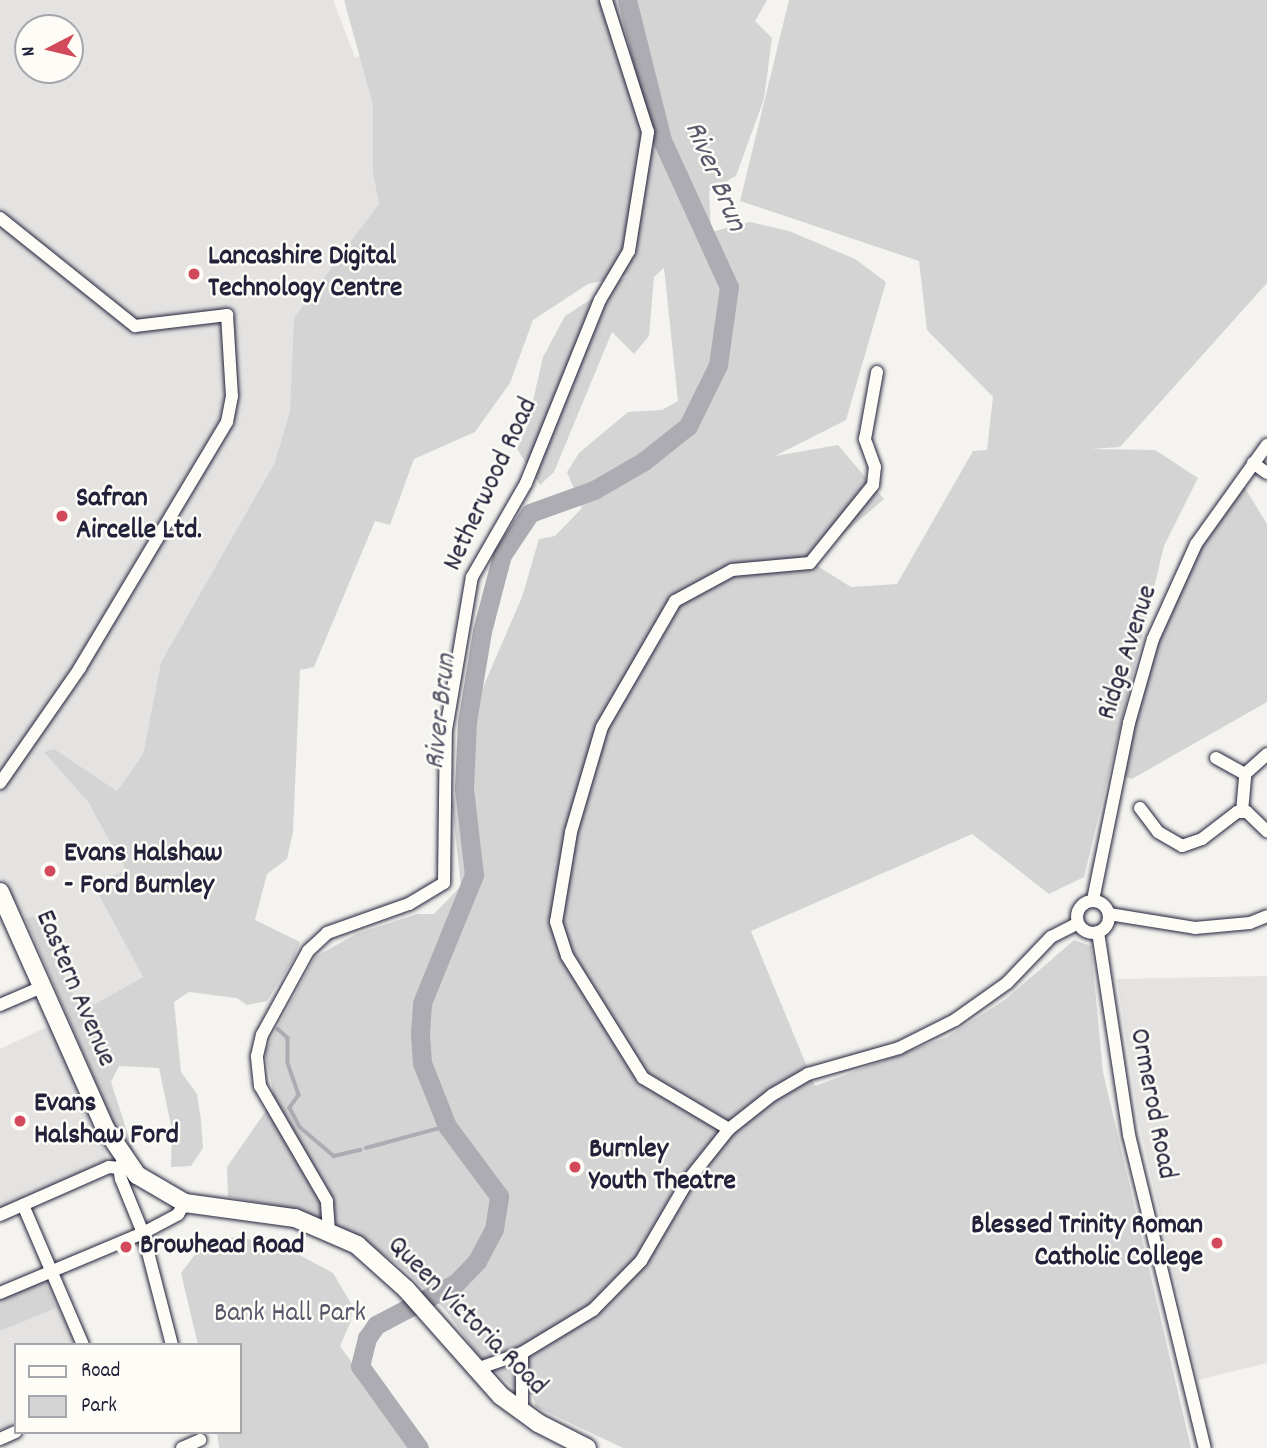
<!DOCTYPE html>
<style>
body{margin:0}
#map{position:relative;width:1267px;height:1448px;overflow:hidden;background:#f4f3ef;font-family:Dekko,sans-serif}
div>[style]{position:absolute}
.built>*{inset:0;background:#e4e3e2}
.green>*{inset:0;background:#d5d4d5}
.stream>*{height:3.5px;margin:-1.75px;padding:0 1.75px;transform-origin:1.75px;border-radius:1.75px;background:#acacb2}
.river>*{height:19px;margin:-9.5px;padding:0 9.5px;transform-origin:9.5px;border-radius:9.5px;background:#acacb2}
.roads{filter:drop-shadow(0 0 2px #22223b) drop-shadow(0 0 2px #22223b)}
.minor>*{height:12px;margin:-6px;padding:0 6px;transform-origin:6px;border-radius:6px;background:#fdfcf7}
.minor>.ring{margin:-6px;padding:0;box-sizing:content-box;background:none;border:12px solid #fdfcf7;border-radius:50%}
.highway>*{height:18px;margin:-9px;padding:0 9px;transform-origin:9px;border-radius:9px;background:#fdfcf7}
.dots>*{width:19px;height:19px;translate:-50% -50%;box-sizing:border-box;border:4px solid #fdfcf7;border-radius:50%}
span{translate:-50% -50%;white-space:nowrap;text-align:center;line-height:1.15;-webkit-text-stroke:5px #fdfcf7;paint-order:stroke}
.poi-label{font-size:28px;color:#22223b;font-weight:700}
.left{translate:0 -50%;text-align:left}
.right{translate:-100% -50%;text-align:right}
.street-label{font-size:28px;color:#22223b}
.park-label{font-size:28px;color:#585769}
.water-label{font-size:30px;color:#59596b;font-style:italic}
.legend{position:absolute;left:14px;top:1343px;width:228px;height:91px;box-sizing:border-box;background:#fdfcf7;border:2px solid #a5a5ac;margin:0;padding:9px 12px;list-style:none;font-size:21px;color:#22223b}
.legend li{display:flex;align-items:center;gap:14px;height:35px}
.legend b{width:35px;border:2px solid #a5a5ac}
.north{position:absolute;left:14px;top:14px;width:70px;height:70px;box-sizing:border-box;background:#fdfcf7;border:2px solid #a5a5ac;border-radius:50%;rotate:263deg;font-size:19px;font-weight:700;line-height:28px;text-align:center;color:#22223b}
.north::after{content:'';display:block;margin:auto;width:24px;height:32px;background:#d1495b;clip-path:polygon(50% 0,100% 100%,50% 72%,0 100%)}
</style>
<div id="map">
<div class="built">
<div style="clip-path:polygon(evenodd,0 0,333px 0,355px 57px,382px 53px,390px 179px,290px 411px,274px 464px,161px 662px,143px 754px,117px 791px,54px 750px,119px 851px,126px 870px,94px 885px,143px 977px,81px 1013px,39px 916px,26px 919px,0 877px,0 0,28px 28px,70px 28px,70px 70px,28px 70px,28px 28px)"></div>
<div style="clip-path:polygon(1267px 976px,1267px 1363px,1198px 1380px,1139px 1124px,1117px 979px)"></div>
<div style="clip-path:polygon(53px 1024px,109px 1162px,0 1208px,0 1049px)"></div>
<div style="clip-path:polygon(47px 1279px,75px 1345px,16px 1345px,16px 1424px,0 1430px,0 1299px)"></div>
</div>
<div class="green">
<div style="clip-path:polygon(344px 0,767px 0,755px 21px,772px 38px,764px 99px,736px 176px,709px 191px,711px 232px,750px 222px,789px 231px,855px 259px,886px 282px,846px 420px,775px 456px,838px 445px,884px 499px,811px 562px,851px 587px,897px 584px,973px 451px,987px 450px,993px 397px,927px 330px,919px 261px,740px 201px,789px 0,1267px 0,1267px 283px,1120px 447px,1091px 449px,1155px 450px,1198px 478px,1164px 546px,1084px 877px,1049px 894px,972px 834px,751px 931px,815px 1086px,947px 1037px,1006px 999px,1074px 940px,1091px 946px,1103px 1072px,1191px 1448px,623px 1448px,536px 1407px,533px 1396px,512px 1387px,476px 1353px,447px 1312px,406px 1271px,354px 1233px,298px 1210px,228px 1197px,227px 1167px,265px 1112px,273px 1092px,265px 1051px,315px 957px,356px 934px,417px 914px,434px 914px,461px 886px,452px 805px,484px 685px,522px 597px,539px 539px,555px 536px,582px 508px,567px 472px,579px 453px,628px 412px,662px 410px,678px 401px,664px 268px,654px 277px,649px 336px,634px 354px,612px 332px,554px 472px,540px 485px,517px 449px,527px 427px,543px 357px,565px 316px,628px 275px,588px 284px,533px 320px,510px 383px,475px 432px,414px 459px,390px 525px,375px 521px,314px 667px,300px 670px,293px 832px,287px 859px,267px 874px,255px 920px,300px 942px,294px 958px,267px 1001px,247px 1005px,237px 998px,189px 992px,174px 1002px,181px 1072px,197px 1094px,201px 1120px,203px 1148px,191px 1166px,171px 1167px,172px 1130px,159px 1068px,119px 1066px,111px 1082px,134px 1153px,123px 1145px,25px 918px,38px 916px,81px 1012px,143px 977px,93px 884px,126px 870px,88px 802px,44px 752px,54px 749px,117px 791px,143px 754px,161px 662px,274px 464px,290px 411px,294px 318px,379px 204px,373px 172px,373px 105px)"></div>
<div style="clip-path:polygon(1240px 480px,1267px 524px,1267px 702px,1132px 779px,1119px 774px,1140px 681px,1196px 544px)"></div>
<div style="clip-path:polygon(239px 1237px,290px 1250px,333px 1273px,352px 1305px,351px 1321px,340px 1346px,412px 1448px,219px 1448px,217px 1432px,240px 1432px,240px 1345px,198px 1345px,181px 1273px,200px 1248px,216px 1239px)"></div>
<div style="clip-path:polygon(44px 1280px,56px 1308px,0 1331px,0 1299px)"></div>
</div>
<div class="stream">
<div style="left:278px;top:1029px;width:13px;rotate:42deg"></div>
<div style="left:288px;top:1038px;width:25px;rotate:90deg"></div>
<div style="left:288px;top:1063px;width:34px;rotate:71deg"></div>
<div style="left:299px;top:1095px;width:16px;rotate:125deg"></div>
<div style="left:290px;top:1108px;width:21px;rotate:62deg"></div>
<div style="left:300px;top:1127px;width:45px;rotate:40.5deg"></div>
<div style="left:334px;top:1156px;width:27px;rotate:-13deg"></div>
<div style="left:366px;top:1148px;width:84px;rotate:-15.2deg"></div>
</div>
<div class="river">
<div style="left:419px;top:1448px;width:101px;rotate:-125.7deg"></div>
<div style="left:360px;top:1366px;width:29px;rotate:-76deg"></div>
<div style="left:367px;top:1338px;width:16px;rotate:-55deg"></div>
<div style="left:376px;top:1325px;width:90px;rotate:-27.7deg"></div>
<div style="left:456px;top:1283px;width:30px;rotate:-46deg"></div>
<div style="left:477px;top:1261px;width:36px;rotate:-62deg"></div>
<div style="left:494px;top:1229px;width:33px;rotate:-81deg"></div>
<div style="left:499px;top:1196px;width:87px;rotate:-126.6deg"></div>
<div style="left:447px;top:1126px;width:68px;rotate:-111.6deg"></div>
<div style="left:422px;top:1063px;width:30px;rotate:-94deg"></div>
<div style="left:420px;top:1033px;width:30px;rotate:-86deg"></div>
<div style="left:422px;top:1003px;width:138px;rotate:-67.9deg"></div>
<div style="left:474px;top:875px;width:88px;rotate:-96.6deg"></div>
<div style="left:464px;top:788px;width:66px;rotate:-87.4deg"></div>
<div style="left:467px;top:722px;width:92px;rotate:-80.6deg"></div>
<div style="left:482px;top:631px;width:79px;rotate:-75.3deg"></div>
<div style="left:502px;top:555px;width:50px;rotate:-56.3deg"></div>
<div style="left:530px;top:513px;width:68px;rotate:-19.8deg"></div>
<div style="left:594px;top:490px;width:58px;rotate:-30.1deg"></div>
<div style="left:644px;top:461px;width:56px;rotate:-38.5deg"></div>
<div style="left:688px;top:426px;width:68px;rotate:-63.8deg"></div>
<div style="left:718px;top:365px;width:79px;rotate:-82deg"></div>
<div style="left:729px;top:287px;width:162px;rotate:-114.5deg"></div>
<div style="left:662px;top:140px;width:144px;rotate:-104deg"></div>
</div>
<div class="roads">
<div class="minor">
<div style="left:0;top:218px;width:173px;rotate:38.7deg"></div>
<div style="left:135px;top:326px;width:93px;rotate:-6.8deg"></div>
<div style="left:227px;top:315px;width:81px;rotate:86.5deg"></div>
<div style="left:232px;top:396px;width:26px;rotate:101deg"></div>
<div style="left:227px;top:422px;width:287px;rotate:120.9deg"></div>
<div style="left:80px;top:668px;width:140px;rotate:124.8deg"></div>
<div style="left:1253px;top:463px;width:17px;rotate:36deg"></div>
<div style="left:1216px;top:758px;width:33px;rotate:29deg"></div>
<div style="left:1140px;top:808px;width:30px;rotate:53deg"></div>
<div style="left:1158px;top:832px;width:28px;rotate:30deg"></div>
<div style="left:1182px;top:846px;width:21px;rotate:-19deg"></div>
<div style="left:1202px;top:839px;width:44px;rotate:-37.6deg"></div>
<div style="left:1237px;top:812px;width:10px"></div>
<div style="left:1247px;top:812px;width:28px;rotate:44deg"></div>
<div style="left:1242px;top:812px;width:38px;rotate:-85deg"></div>
<div style="left:1245px;top:774px;width:30px;rotate:-42deg"></div>
<div style="left:1093px;top:900px;width:181px;rotate:-78.5deg"></div>
<div style="left:1129px;top:723px;width:87px;rotate:-74.1deg"></div>
<div style="left:1153px;top:639px;width:104px;rotate:-65.6deg"></div>
<div style="left:1196px;top:544px;width:122px;rotate:-54.4deg"></div>
<div class="ring" style="left:1077px;top:901px;width:20px;height:20px"></div>
<div style="left:1109px;top:914px;width:87px;rotate:9.2deg"></div>
<div style="left:1195px;top:928px;width:55px;rotate:-5.2deg"></div>
<div style="left:1250px;top:923px;width:18px;rotate:-22deg"></div>
<div style="left:1098px;top:932px;width:205px;rotate:81.3deg"></div>
<div style="left:1129px;top:1135px;width:322px;rotate:76.4deg"></div>
<div style="left:0;top:1005px;width:48px;rotate:-23.4deg"></div>
<div style="left:729px;top:1129px;width:100px;rotate:-149.3deg"></div>
<div style="left:643px;top:1078px;width:144px;rotate:-121.9deg"></div>
<div style="left:567px;top:956px;width:36px;rotate:-108deg"></div>
<div style="left:556px;top:922px;width:91px;rotate:-80.5deg"></div>
<div style="left:571px;top:832px;width:109px;rotate:-73.6deg"></div>
<div style="left:602px;top:727px;width:146px;rotate:-59.9deg"></div>
<div style="left:675px;top:601px;width:65px;rotate:-28.5deg"></div>
<div style="left:732px;top:570px;width:78px;rotate:-5.1deg"></div>
<div style="left:810px;top:563px;width:100px;rotate:-51.1deg"></div>
<div style="left:873px;top:485px;width:18px;rotate:-84deg"></div>
<div style="left:875px;top:467px;width:30px;rotate:-110deg"></div>
<div style="left:865px;top:439px;width:68px;rotate:-79.8deg"></div>
<div style="left:124px;top:1162px;width:7px;rotate:135deg"></div>
<div style="left:119px;top:1167px;width:12px;rotate:81deg"></div>
<div style="left:121px;top:1179px;width:58px;rotate:67.8deg"></div>
<div style="left:143px;top:1233px;width:116px;rotate:75.5deg"></div>
<div style="left:23px;top:1205px;width:152px;rotate:66.8deg"></div>
<div style="left:0;top:1215px;width:119px;rotate:-23.8deg"></div>
<div style="left:109px;top:1167px;width:10px;rotate:6deg"></div>
<div style="left:329px;top:1232px;width:31px;rotate:-94deg"></div>
<div style="left:327px;top:1201px;width:133px;rotate:-120.2deg"></div>
<div style="left:260px;top:1086px;width:30px;rotate:-96deg"></div>
<div style="left:257px;top:1056px;width:22px;rotate:-77deg"></div>
<div style="left:262px;top:1035px;width:96px;rotate:-61.3deg"></div>
<div style="left:308px;top:951px;width:26px;rotate:-43deg"></div>
<div style="left:327px;top:933px;width:87px;rotate:-19.5deg"></div>
<div style="left:409px;top:904px;width:41px;rotate:-31deg"></div>
<div style="left:444px;top:883px;width:153px;rotate:-89.3deg"></div>
<div style="left:446px;top:730px;width:155px;rotate:-80.4deg"></div>
<div style="left:472px;top:577px;width:108px;rotate:-60.1deg"></div>
<div style="left:526px;top:483px;width:197px;rotate:-68deg"></div>
<div style="left:600px;top:300px;width:57px;rotate:-59.4deg"></div>
<div style="left:629px;top:251px;width:121px;rotate:-80.9deg"></div>
<div style="left:648px;top:132px;width:139px;rotate:-107.7deg"></div>
<div style="left:0;top:1293px;width:155px;rotate:-22.8deg"></div>
<div style="left:143px;top:1233px;width:40px;rotate:-28deg"></div>
<div style="left:178px;top:1214px;width:13px;rotate:-58deg"></div>
<div style="left:522px;top:1353px;width:59px;rotate:90deg"></div>
<div style="left:474px;top:1370px;width:51px;rotate:-19.5deg"></div>
<div style="left:522px;top:1353px;width:83px;rotate:-31.2deg"></div>
<div style="left:593px;top:1310px;width:69px;rotate:-45.6deg"></div>
<div style="left:641px;top:1261px;width:95px;rotate:-59.7deg"></div>
<div style="left:689px;top:1179px;width:64px;rotate:-51.3deg"></div>
<div style="left:729px;top:1129px;width:55px;rotate:-38.3deg"></div>
<div style="left:772px;top:1095px;width:42px;rotate:-30.3deg"></div>
<div style="left:808px;top:1074px;width:95px;rotate:-15.9deg"></div>
<div style="left:899px;top:1048px;width:63px;rotate:-26.6deg"></div>
<div style="left:955px;top:1020px;width:64px;rotate:-35.4deg"></div>
<div style="left:1007px;top:983px;width:64px;rotate:-46.3deg"></div>
<div style="left:1051px;top:937px;width:30px;rotate:-27deg"></div>
<div style="left:0;top:1439px;width:17px;rotate:-24deg"></div>
<div style="left:182px;top:1448px;width:20px;rotate:-24deg"></div>
</div>
<div class="highway">
<div style="left:0;top:892px;width:258px;rotate:66deg"></div>
<div style="left:105px;top:1128px;width:57px;rotate:55.8deg"></div>
<div style="left:137px;top:1175px;width:56px;rotate:30.3deg"></div>
<div style="left:185px;top:1203px;width:111px;rotate:7.8deg"></div>
<div style="left:295px;top:1218px;width:68px;rotate:23.5deg"></div>
<div style="left:357px;top:1245px;width:66px;rotate:41.9deg"></div>
<div style="left:406px;top:1289px;width:143px;rotate:48.4deg"></div>
<div style="left:501px;top:1396px;width:46px;rotate:36.1deg"></div>
<div style="left:538px;top:1423px;width:55px;rotate:27deg"></div>
</div>
</div>
<div class="dots">
<div style="left:194px;top:274px;background:#d1495b"></div>
<div style="left:62px;top:516px;background:#d1495b"></div>
<div style="left:50px;top:871px;background:#d1495b"></div>
<div style="left:20px;top:1121px;background:#d1495b"></div>
<div style="left:575px;top:1167px;background:#d1495b"></div>
<div style="left:1217px;top:1243px;background:#d1495b"></div>
<div style="left:126px;top:1247px;background:#d1495b"></div>
</div>
<div class="poi-label">
<span class="left" style="left:208px;top:274px">Lancashire Digital<br>Technology Centre</span>
<span class="left" style="left:76px;top:516px">Safran<br>Aircelle Ltd.</span>
<span class="left" style="left:64px;top:871px">Evans Halshaw<br>- Ford Burnley</span>
<span class="left" style="left:34px;top:1121px">Evans<br>Halshaw Ford</span>
<span class="left" style="left:589px;top:1167px">Burnley<br>Youth Theatre</span>
<span class="right" style="left:1203px;top:1243px">Blessed Trinity Roman<br>Catholic College</span>
<span class="left" style="left:140px;top:1247px">Browhead Road</span>
</div>
<div class="street-label">
<span style="left:492px;top:485px;rotate:-65deg">Netherwood Road</span>
<span style="left:1129px;top:653px;rotate:-72deg">Ridge Avenue</span>
<span style="left:74px;top:989px;rotate:67deg">Eastern Avenue</span>
<span style="left:1151px;top:1104px;rotate:79deg">Ormerod Road</span>
<span style="left:466px;top:1317px;rotate:45deg">Queen Victoria Road</span>
</div>
<div class="park-label">
<span style="left:290px;top:1315px">Bank Hall Park</span>
</div>
<div class="water-label">
<span style="left:713px;top:177px;rotate:67deg">River Brun</span>
<span style="left:443px;top:712px;rotate:-84deg">River Brun</span>
</div>
<ul class="legend">
<li><b style="height:9px;background:#fdfcf7"></b>Road</li>
<li><b style="height:19px;background:#d5d4d5"></b>Park</li>
</ul>
<div class="north">N</div>
</div>
